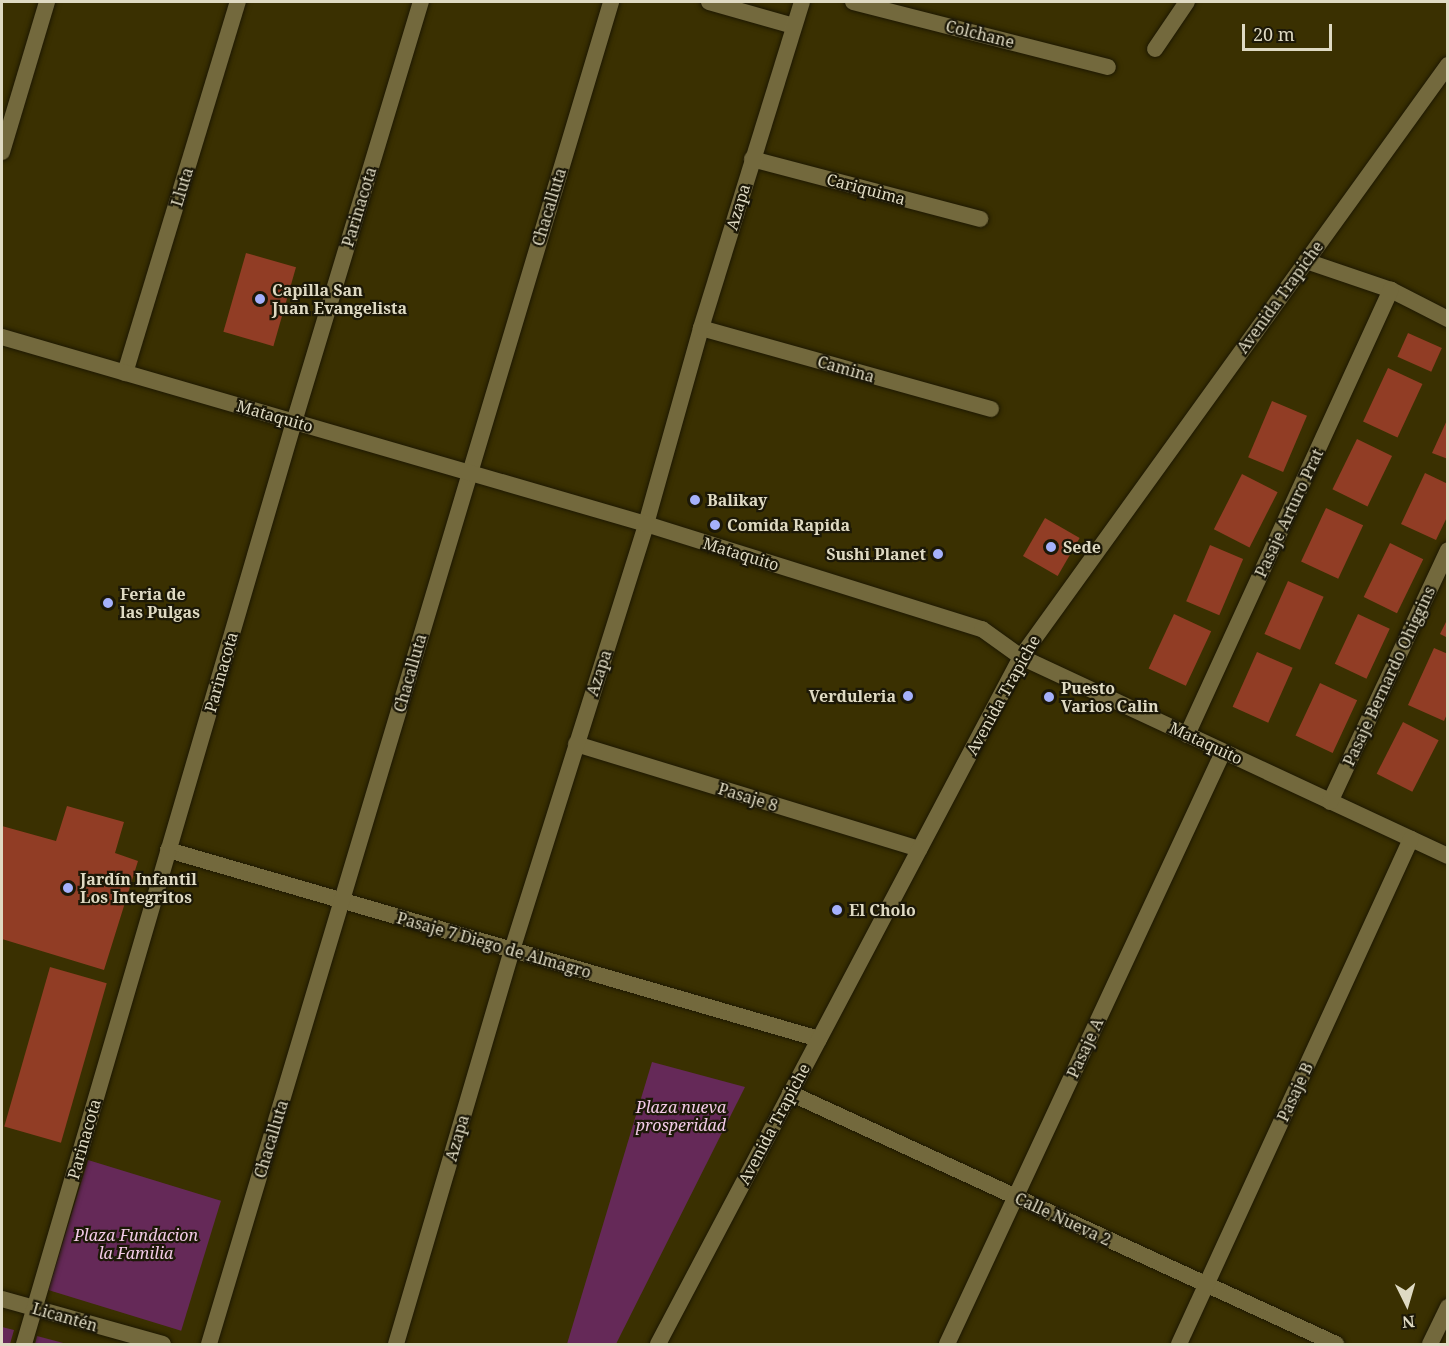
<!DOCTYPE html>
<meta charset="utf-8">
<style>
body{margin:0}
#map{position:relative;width:1449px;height:1346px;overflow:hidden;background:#3a3001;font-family:"Noto Serif",serif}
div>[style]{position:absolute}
.green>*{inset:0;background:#652958;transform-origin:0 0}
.building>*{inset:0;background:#913d25;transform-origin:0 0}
.roads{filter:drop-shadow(0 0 2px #1d1803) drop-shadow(0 0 2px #1d1803)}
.minor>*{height:16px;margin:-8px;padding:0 8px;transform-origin:8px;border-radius:8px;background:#73693d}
.tertiary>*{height:16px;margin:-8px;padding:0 8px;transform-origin:8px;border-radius:8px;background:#73693d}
.dots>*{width:16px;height:16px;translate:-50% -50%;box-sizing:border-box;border:3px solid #1c1807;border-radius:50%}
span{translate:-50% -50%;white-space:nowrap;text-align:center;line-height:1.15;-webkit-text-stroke:4.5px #1c1807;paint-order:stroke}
.street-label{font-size:16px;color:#dfdac3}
.poi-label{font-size:16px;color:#dfdac3;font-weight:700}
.left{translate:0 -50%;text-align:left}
.right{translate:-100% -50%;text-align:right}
.park-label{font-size:16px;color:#f3cae7;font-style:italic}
.frame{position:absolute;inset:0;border:3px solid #dfdac3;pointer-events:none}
.north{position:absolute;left:1377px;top:1274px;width:60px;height:60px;-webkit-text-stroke:4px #1c1807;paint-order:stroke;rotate:175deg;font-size:16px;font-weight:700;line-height:24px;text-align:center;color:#dfdac3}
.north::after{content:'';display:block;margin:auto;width:21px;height:27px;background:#dfdac3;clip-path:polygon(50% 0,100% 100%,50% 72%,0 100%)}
.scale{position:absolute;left:1242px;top:24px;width:90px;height:27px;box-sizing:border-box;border:3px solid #dfdac3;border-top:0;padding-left:8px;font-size:18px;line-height:21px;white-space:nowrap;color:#dfdac3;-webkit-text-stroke:4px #1c1807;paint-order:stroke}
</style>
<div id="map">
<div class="green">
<div style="clip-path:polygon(652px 1062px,745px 1087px,616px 1344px,567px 1344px)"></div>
<div style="left:88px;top:1160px;width:139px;height:136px;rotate:17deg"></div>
<div style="clip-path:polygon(2px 1327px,14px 1330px,10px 1344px,2px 1344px)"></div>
<div style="clip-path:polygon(37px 1336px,67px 1344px,35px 1344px)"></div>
</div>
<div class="building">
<div style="left:246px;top:253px;width:52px;height:82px;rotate:16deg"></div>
<div style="left:1408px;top:333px;width:37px;height:26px;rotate:24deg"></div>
<div style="left:1388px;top:368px;width:38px;height:59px;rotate:25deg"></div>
<div style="left:1272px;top:401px;width:38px;height:61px;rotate:23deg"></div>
<div style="clip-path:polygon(1448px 418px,1448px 459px,1432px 453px)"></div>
<div style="left:1357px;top:439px;width:39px;height:56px;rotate:26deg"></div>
<div style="clip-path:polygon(1425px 473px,1448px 484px,1448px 515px,1436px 540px,1401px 524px)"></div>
<div style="left:1242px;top:474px;width:40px;height:62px;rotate:27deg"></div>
<div style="left:1326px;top:508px;width:41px;height:59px;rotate:25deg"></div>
<div style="left:1045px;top:518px;width:40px;height:44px;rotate:30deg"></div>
<div style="left:1390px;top:543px;width:37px;height:60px;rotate:26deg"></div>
<div style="left:1210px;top:545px;width:36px;height:61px;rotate:23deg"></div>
<div style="left:1288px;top:581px;width:39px;height:58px;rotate:24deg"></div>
<div style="left:1174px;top:614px;width:41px;height:60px;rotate:25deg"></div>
<div style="left:1358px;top:614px;width:35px;height:55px;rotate:25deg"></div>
<div style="clip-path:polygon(1448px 618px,1448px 638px,1440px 634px)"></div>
<div style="clip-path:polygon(1434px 648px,1448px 654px,1448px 712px,1444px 721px,1408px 705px)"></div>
<div style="left:1257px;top:652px;width:39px;height:60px;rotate:24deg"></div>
<div style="left:1320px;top:683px;width:41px;height:58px;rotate:25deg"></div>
<div style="left:1403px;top:722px;width:40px;height:58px;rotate:27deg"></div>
<div style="clip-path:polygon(67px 806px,124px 822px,115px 853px,138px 861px,104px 970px,2px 939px,2px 826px,56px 841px)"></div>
<div style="left:50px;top:967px;width:59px;height:166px;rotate:16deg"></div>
</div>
<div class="roads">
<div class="minor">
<div style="left:709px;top:2px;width:88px;rotate:15.8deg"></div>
<div style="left:853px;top:2px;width:263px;rotate:14.3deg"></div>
<div style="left:1155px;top:49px;width:57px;rotate:-55.8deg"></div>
<div style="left:1448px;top:65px;width:730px;rotate:125.8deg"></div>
<div style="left:1021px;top:657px;width:471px;rotate:25deg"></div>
<div style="left:2px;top:152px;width:157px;rotate:-73.3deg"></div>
<div style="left:752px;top:159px;width:236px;rotate:14.7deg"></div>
<div style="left:1306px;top:261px;width:90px;rotate:18.8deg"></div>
<div style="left:1391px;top:290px;width:64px;rotate:27deg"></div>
<div style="left:701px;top:328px;width:301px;rotate:15.6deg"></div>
<div style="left:125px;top:373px;width:388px;rotate:-73.1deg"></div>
<div style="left:1187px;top:735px;width:490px;rotate:-65.4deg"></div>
<div style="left:576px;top:744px;width:359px;rotate:17deg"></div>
<div style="left:1330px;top:802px;width:278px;rotate:-64.9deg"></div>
<div style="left:168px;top:850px;width:678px;rotate:16.19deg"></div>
<div style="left:790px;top:1093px;width:601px;rotate:24.69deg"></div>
<div style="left:2px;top:1299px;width:167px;rotate:15.6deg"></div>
<div style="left:24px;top:1344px;width:961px;rotate:-73.68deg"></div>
<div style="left:294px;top:422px;width:439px;rotate:-73.2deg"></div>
<div style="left:209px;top:1344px;width:1401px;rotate:-73.32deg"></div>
<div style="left:396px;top:1344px;width:411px;rotate:-73.6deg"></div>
<div style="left:512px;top:950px;width:447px;rotate:-72.5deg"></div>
<div style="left:646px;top:524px;width:204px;rotate:-74.3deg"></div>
<div style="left:701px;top:328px;width:341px;rotate:-72.8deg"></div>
<div style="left:947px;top:1344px;width:653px;rotate:-65deg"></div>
<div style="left:1179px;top:1344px;width:556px;rotate:-65.33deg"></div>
<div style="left:1430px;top:1344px;width:41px;rotate:-64.1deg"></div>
</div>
<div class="tertiary">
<div style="left:2px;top:337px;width:671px;rotate:16.19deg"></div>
<div style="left:646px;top:524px;width:352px;rotate:17.4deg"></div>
<div style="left:982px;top:629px;width:48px;rotate:35.7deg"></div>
<div style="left:1021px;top:657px;width:777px;rotate:117.85deg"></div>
</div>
</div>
<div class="dots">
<div style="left:260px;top:299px;background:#a5b1fc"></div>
<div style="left:695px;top:500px;background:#a5b1fc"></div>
<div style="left:715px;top:525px;background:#a5b1fc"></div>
<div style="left:1051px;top:547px;background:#a5b1fc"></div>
<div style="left:938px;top:554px;background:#a5b1fc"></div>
<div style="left:108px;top:603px;background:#a5b1fc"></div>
<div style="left:908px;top:696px;background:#a5b1fc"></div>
<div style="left:1049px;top:697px;background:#a5b1fc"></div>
<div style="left:68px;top:888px;background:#a5b1fc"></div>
<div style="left:837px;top:910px;background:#a5b1fc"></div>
</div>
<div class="street-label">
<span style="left:980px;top:34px;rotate:14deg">Colchane</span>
<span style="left:182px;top:187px;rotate:-73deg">Lluta</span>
<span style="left:866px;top:189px;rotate:15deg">Cariquima</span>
<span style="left:359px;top:207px;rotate:-73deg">Parinacota</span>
<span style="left:549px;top:207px;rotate:-73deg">Chacalluta</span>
<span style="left:738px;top:207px;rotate:-73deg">Azapa</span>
<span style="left:1280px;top:297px;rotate:-54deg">Avenida Trapiche</span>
<span style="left:846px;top:369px;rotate:16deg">Camina</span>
<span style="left:275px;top:416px;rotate:16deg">Mataquito</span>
<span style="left:1289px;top:513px;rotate:-65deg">Pasaje Arturo Prat</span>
<span style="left:741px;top:554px;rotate:17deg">Mataquito</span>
<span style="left:221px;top:672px;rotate:-74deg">Parinacota</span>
<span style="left:410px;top:673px;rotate:-74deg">Chacalluta</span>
<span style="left:599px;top:673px;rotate:-72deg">Azapa</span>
<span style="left:1389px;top:676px;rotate:-65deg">Pasaje Bernardo Ohiggins</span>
<span style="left:1003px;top:695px;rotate:-61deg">Avenida Trapiche</span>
<span style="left:1206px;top:743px;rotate:25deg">Mataquito</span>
<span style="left:748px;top:797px;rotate:17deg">Pasaje 8</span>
<span style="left:494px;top:945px;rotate:16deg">Pasaje 7 Diego de Almagro</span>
<span style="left:1085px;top:1048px;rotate:-65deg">Pasaje A</span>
<span style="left:1295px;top:1092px;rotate:-65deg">Pasaje B</span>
<span style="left:774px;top:1124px;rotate:-62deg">Avenida Trapiche</span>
<span style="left:457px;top:1138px;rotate:-74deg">Azapa</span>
<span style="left:84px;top:1139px;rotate:-74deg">Parinacota</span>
<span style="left:271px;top:1139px;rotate:-73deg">Chacalluta</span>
<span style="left:1063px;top:1219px;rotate:25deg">Calle Nueva 2</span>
<span style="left:65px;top:1317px;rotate:16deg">Licantén</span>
</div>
<div class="poi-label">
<span class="left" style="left:272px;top:299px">Capilla San<br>Juan Evangelista</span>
<span class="left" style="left:707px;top:500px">Balikay</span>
<span class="left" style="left:727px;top:525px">Comida Rapida</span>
<span class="left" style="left:1063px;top:547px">Sede</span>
<span class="right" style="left:926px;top:554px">Sushi Planet</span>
<span class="left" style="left:120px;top:603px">Feria de<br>las Pulgas</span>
<span class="left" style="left:1061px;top:697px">Puesto<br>Varios Calin</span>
<span class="right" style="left:896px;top:696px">Verduleria</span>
<span class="left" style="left:80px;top:888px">Jardín Infantil<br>Los Integritos</span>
<span class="left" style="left:849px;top:910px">El Cholo</span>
</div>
<div class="park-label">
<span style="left:681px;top:1116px">Plaza nueva<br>prosperidad</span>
<span style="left:136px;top:1244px">Plaza Fundacion<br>la Familia</span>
</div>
<div class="frame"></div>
<div class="north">N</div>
<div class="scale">20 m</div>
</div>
